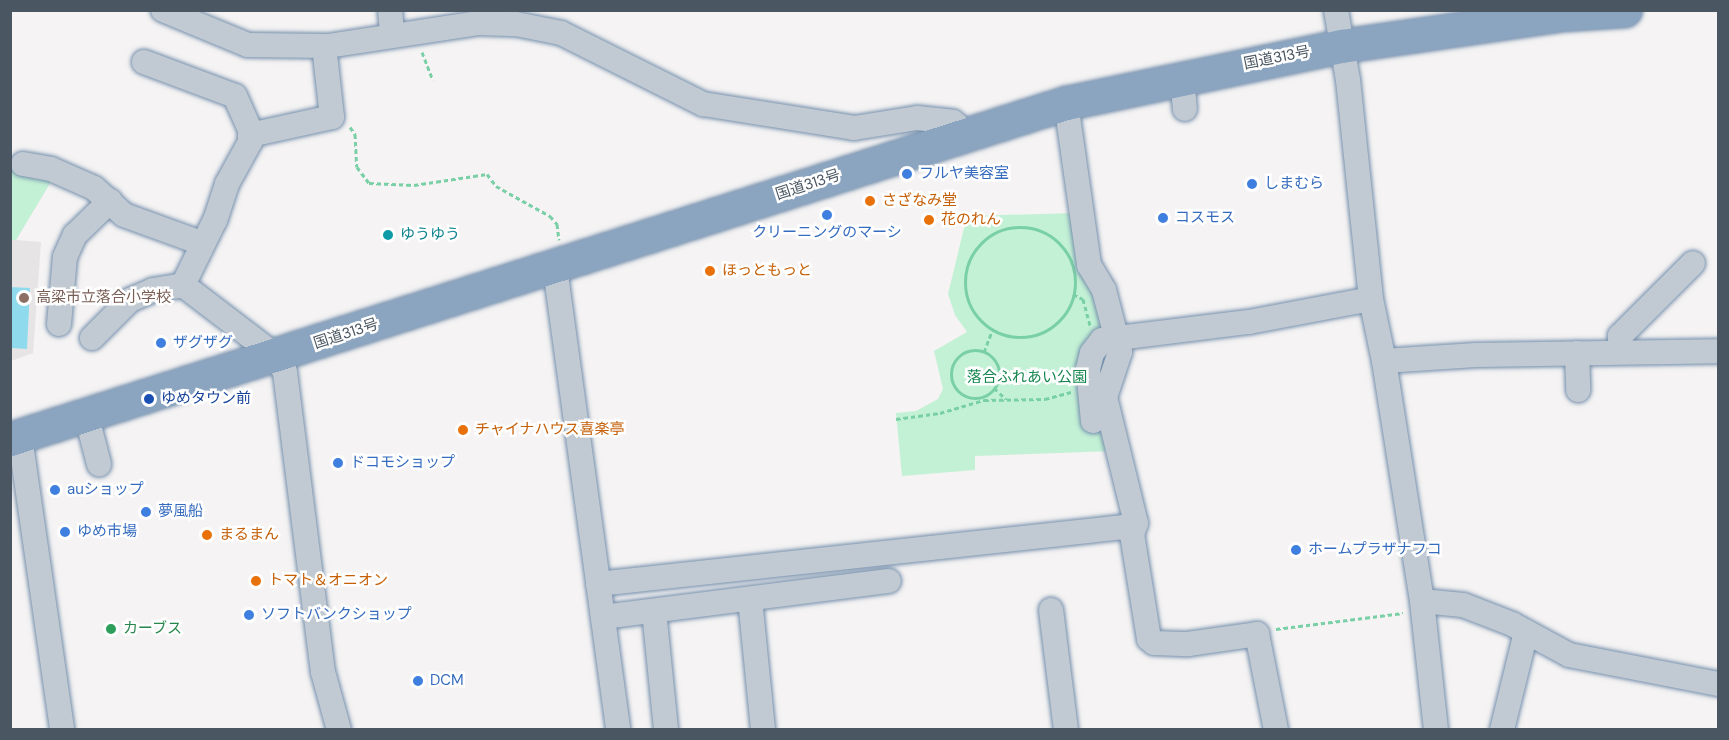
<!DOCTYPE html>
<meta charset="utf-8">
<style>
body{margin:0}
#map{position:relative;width:1729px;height:740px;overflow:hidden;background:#f5f3f3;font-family:"DM Sans","Noto Sans JP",sans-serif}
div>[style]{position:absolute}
.education>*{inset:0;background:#e6e4e5}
.green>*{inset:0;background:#c3f1d5}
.water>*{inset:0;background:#90daee}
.path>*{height:3px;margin-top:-1.5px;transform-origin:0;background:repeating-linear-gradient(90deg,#7ad0a6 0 4.5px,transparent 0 7.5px)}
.path>.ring{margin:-1.5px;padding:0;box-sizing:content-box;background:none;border:3px solid #7ad0a6;border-radius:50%}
.roads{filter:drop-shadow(0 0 2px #7690ad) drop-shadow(0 0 2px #7690ad)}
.minor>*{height:24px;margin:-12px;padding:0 12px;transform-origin:12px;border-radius:12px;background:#c1cad2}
.highway>*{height:33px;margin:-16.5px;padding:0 16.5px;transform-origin:16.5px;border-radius:16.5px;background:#8ba5c1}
.dots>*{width:16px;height:16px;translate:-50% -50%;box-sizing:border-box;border:3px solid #fff;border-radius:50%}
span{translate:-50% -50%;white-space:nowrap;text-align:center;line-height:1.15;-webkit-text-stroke:5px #fff;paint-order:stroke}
.street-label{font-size:15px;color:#4a5661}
.shop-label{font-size:15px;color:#366cbe}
.left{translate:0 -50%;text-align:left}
.food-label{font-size:15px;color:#c56008}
.culture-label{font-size:15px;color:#0d838f}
.education-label{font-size:15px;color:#785e54}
.park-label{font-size:15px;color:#17864f}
.transit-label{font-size:15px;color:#164399}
.leisure-label{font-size:15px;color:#27864d}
.frame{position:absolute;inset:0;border:12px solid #4a5661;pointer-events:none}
</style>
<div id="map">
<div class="education">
<div style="clip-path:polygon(10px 167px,55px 175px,16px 240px,41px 242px,33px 353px,11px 361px)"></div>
</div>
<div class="green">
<div style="clip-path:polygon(10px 169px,53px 178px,16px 240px,11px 240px)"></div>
<div style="clip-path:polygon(1075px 213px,1115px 349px,1113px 451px,975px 456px,975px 470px,902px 476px,896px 413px,916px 411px,938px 399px,943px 389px,934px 351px,967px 332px,955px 315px,948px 294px,967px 216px)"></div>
</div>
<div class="water">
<div style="clip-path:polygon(10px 287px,30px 288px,27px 349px,11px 348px)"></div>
</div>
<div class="path">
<div style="left:422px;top:52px;width:30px;rotate:69deg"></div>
<div style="left:350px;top:127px;width:9px;rotate:54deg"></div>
<div style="left:355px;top:134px;width:33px;rotate:87deg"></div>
<div style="left:357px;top:167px;width:20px;rotate:53deg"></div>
<div style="left:369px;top:183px;width:45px;rotate:2.5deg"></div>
<div style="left:414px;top:185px;width:74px;rotate:-8.6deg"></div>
<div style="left:487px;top:174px;width:15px;rotate:53deg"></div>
<div style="left:496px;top:186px;width:62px;rotate:29.1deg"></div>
<div style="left:550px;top:216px;width:11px;rotate:49deg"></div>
<div style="left:557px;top:224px;width:16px;rotate:83deg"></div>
<div class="ring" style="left:965px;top:227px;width:107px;height:107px"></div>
<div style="left:1073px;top:294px;width:11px;rotate:27deg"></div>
<div style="left:1083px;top:299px;width:28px;rotate:75deg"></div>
<div class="ring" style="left:951px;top:350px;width:45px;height:45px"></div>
<div style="left:984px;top:352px;width:25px;rotate:-69deg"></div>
<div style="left:994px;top:388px;width:16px;rotate:43deg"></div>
<div style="left:896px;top:419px;width:44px;rotate:-7.8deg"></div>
<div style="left:940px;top:413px;width:46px;rotate:-16.5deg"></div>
<div style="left:984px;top:400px;width:61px;rotate:-0.9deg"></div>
<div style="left:1045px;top:399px;width:27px;rotate:-15deg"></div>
<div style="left:1276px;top:629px;width:128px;rotate:-7.2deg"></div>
</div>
<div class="roads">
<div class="minor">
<div style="left:163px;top:10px;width:92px;rotate:22.4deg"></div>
<div style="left:248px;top:45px;width:80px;rotate:0.7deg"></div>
<div style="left:328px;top:46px;width:153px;rotate:-8.7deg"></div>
<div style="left:479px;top:23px;width:37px;rotate:2deg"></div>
<div style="left:516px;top:24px;width:46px;rotate:11.3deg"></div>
<div style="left:561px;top:33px;width:159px;rotate:26.6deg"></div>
<div style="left:703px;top:104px;width:153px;rotate:9deg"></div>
<div style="left:854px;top:128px;width:64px;rotate:-9deg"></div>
<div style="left:917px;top:118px;width:36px;rotate:6deg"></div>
<div style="left:953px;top:122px;width:17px;rotate:40deg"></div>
<div style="left:390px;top:10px;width:25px;rotate:85deg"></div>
<div style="left:1336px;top:10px;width:71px;rotate:80.3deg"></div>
<div style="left:1348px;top:80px;width:220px;rotate:84deg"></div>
<div style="left:1371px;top:299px;width:63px;rotate:78.2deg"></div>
<div style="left:1384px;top:361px;width:243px;rotate:81deg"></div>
<div style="left:1422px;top:601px;width:130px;rotate:83.8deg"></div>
<div style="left:144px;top:62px;width:97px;rotate:20.5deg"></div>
<div style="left:235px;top:96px;width:37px;rotate:66deg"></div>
<div style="left:250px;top:130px;width:12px;rotate:90deg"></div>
<div style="left:250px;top:142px;width:48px;rotate:118.7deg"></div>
<div style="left:227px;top:184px;width:38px;rotate:108deg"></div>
<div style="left:215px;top:220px;width:72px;rotate:116.2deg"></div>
<div style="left:183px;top:285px;width:117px;rotate:37.4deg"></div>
<div style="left:276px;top:356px;width:18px;rotate:61deg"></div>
<div style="left:285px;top:372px;width:302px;rotate:82.8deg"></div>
<div style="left:323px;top:672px;width:60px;rotate:74.6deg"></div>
<div style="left:1182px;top:76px;width:33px;rotate:85deg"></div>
<div style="left:1066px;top:103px;width:164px;rotate:81.9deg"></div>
<div style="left:1089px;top:265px;width:29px;rotate:59deg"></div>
<div style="left:1104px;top:290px;width:64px;rotate:75.5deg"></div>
<div style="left:1120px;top:352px;width:47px;rotate:108.4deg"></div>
<div style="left:1105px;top:397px;width:130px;rotate:76.2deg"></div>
<div style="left:1136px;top:523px;width:12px;rotate:110deg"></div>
<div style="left:1132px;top:534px;width:106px;rotate:80.8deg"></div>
<div style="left:1149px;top:639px;width:6px;rotate:39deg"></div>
<div style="left:1154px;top:643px;width:34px;rotate:2deg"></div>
<div style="left:1188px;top:644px;width:70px;rotate:-8.2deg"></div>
<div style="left:1257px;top:634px;width:98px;rotate:78.8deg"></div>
<div style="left:250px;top:135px;width:84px;rotate:-12.4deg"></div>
<div style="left:332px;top:117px;width:71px;rotate:-96.4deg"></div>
<div style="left:23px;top:164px;width:28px;rotate:10deg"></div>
<div style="left:51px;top:169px;width:47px;rotate:23.8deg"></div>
<div style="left:94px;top:188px;width:40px;rotate:42deg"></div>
<div style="left:124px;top:215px;width:82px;rotate:20deg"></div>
<div style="left:555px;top:268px;width:466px;rotate:82.2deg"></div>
<div style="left:59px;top:324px;width:67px;rotate:-84.9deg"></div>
<div style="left:65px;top:257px;width:24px;rotate:-66deg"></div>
<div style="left:75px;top:235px;width:49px;rotate:-44.2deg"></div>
<div style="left:92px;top:338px;width:54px;rotate:-45deg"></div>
<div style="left:130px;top:300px;width:25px;rotate:-23deg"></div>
<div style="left:153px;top:290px;width:30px;rotate:-9deg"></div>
<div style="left:1621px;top:352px;width:16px;rotate:-94deg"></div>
<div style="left:1620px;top:336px;width:103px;rotate:-45deg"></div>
<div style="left:1577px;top:353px;width:37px;rotate:88deg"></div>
<div style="left:1384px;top:361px;width:92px;rotate:-3.7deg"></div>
<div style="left:1476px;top:355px;width:242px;rotate:-0.9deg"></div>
<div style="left:86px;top:414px;width:52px;rotate:75.4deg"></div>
<div style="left:1093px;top:421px;width:52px;rotate:-95.5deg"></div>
<div style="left:1088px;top:369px;width:16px;rotate:-76deg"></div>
<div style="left:1092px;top:353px;width:16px;rotate:-52deg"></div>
<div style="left:1102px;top:340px;width:148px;rotate:-7deg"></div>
<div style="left:1249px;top:322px;width:124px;rotate:-10.7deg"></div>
<div style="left:20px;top:437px;width:296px;rotate:81.8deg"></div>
<div style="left:598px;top:584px;width:529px;rotate:-6.18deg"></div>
<div style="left:1124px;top:527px;width:11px;rotate:41deg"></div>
<div style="left:750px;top:599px;width:132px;rotate:84.3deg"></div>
<div style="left:1422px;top:601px;width:41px;rotate:5.6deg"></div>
<div style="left:1463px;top:605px;width:53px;rotate:21.2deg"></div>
<div style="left:1512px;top:624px;width:65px;rotate:28.5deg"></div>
<div style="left:1569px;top:655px;width:152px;rotate:11deg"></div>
<div style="left:1051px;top:610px;width:121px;rotate:82.9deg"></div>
<div style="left:654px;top:611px;width:120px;rotate:84.2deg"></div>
<div style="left:603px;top:617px;width:288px;rotate:-7.2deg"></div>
<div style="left:1502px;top:730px;width:101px;rotate:-76.2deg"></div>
</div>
<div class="highway">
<div style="left:10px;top:439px;width:1108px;rotate:-17.65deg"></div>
<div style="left:1066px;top:103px;width:281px;rotate:-11.7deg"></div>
<div style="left:1341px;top:46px;width:225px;rotate:-8.2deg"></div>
<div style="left:1564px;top:14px;width:61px;rotate:-3.8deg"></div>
</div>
</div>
<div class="dots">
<div style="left:907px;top:174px;background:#3f7fe0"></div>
<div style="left:1252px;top:184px;background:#3f7fe0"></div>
<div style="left:870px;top:201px;background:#e8710a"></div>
<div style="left:827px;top:215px;background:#3f7fe0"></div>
<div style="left:1163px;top:218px;background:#3f7fe0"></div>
<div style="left:929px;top:220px;background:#e8710a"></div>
<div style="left:388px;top:235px;background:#0f9aa8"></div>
<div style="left:710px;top:271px;background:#e8710a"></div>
<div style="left:24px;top:298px;background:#8d6e63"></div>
<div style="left:161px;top:343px;background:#3f7fe0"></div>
<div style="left:149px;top:399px;background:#1a4fb4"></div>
<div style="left:463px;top:430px;background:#e8710a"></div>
<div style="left:338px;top:463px;background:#3f7fe0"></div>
<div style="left:55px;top:490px;background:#3f7fe0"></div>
<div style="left:146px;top:512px;background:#3f7fe0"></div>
<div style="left:65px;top:532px;background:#3f7fe0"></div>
<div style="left:207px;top:535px;background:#e8710a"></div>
<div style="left:1296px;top:550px;background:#3f7fe0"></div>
<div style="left:256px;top:581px;background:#e8710a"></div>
<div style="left:249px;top:615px;background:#3f7fe0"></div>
<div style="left:111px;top:629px;background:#2e9e5b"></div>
<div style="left:418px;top:681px;background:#3f7fe0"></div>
</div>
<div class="street-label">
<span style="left:1277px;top:58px;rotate:-11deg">国道313号</span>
<span style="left:808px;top:185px;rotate:-18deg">国道313号</span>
<span style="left:346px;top:334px;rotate:-18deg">国道313号</span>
</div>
<div class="shop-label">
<span class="left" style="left:919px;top:174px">フルヤ美容室</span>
<span class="left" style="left:1264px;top:184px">しまむら</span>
<span class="left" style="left:1175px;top:218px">コスモス</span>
<span style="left:827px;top:233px">クリーニングのマーシ</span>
<span class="left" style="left:173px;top:343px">ザグザグ</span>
<span class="left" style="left:350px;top:463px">ドコモショップ</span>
<span class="left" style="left:67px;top:490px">auショップ</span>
<span class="left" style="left:158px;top:512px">夢風船</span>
<span class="left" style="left:77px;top:532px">ゆめ市場</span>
<span class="left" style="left:1308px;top:550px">ホームプラザナフコ</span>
<span class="left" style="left:261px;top:615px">ソフトバンクショップ</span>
<span class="left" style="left:430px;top:681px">DCM</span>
</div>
<div class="food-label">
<span class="left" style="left:882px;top:201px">さざなみ堂</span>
<span class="left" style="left:941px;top:220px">花のれん</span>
<span class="left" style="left:722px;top:271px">ほっともっと</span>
<span class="left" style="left:475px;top:430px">チャイナハウス喜楽亭</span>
<span class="left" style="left:219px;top:535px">まるまん</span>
<span class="left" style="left:268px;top:581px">トマト＆オニオン</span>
</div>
<div class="culture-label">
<span class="left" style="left:400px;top:235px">ゆうゆう</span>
</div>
<div class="education-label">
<span class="left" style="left:36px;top:298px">高梁市立落合小学校</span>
</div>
<div class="park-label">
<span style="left:1027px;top:378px">落合ふれあい公園</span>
</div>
<div class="transit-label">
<span class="left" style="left:161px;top:399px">ゆめタウン前</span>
</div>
<div class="leisure-label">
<span class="left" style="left:123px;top:629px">カーブス</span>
</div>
<div class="frame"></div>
</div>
